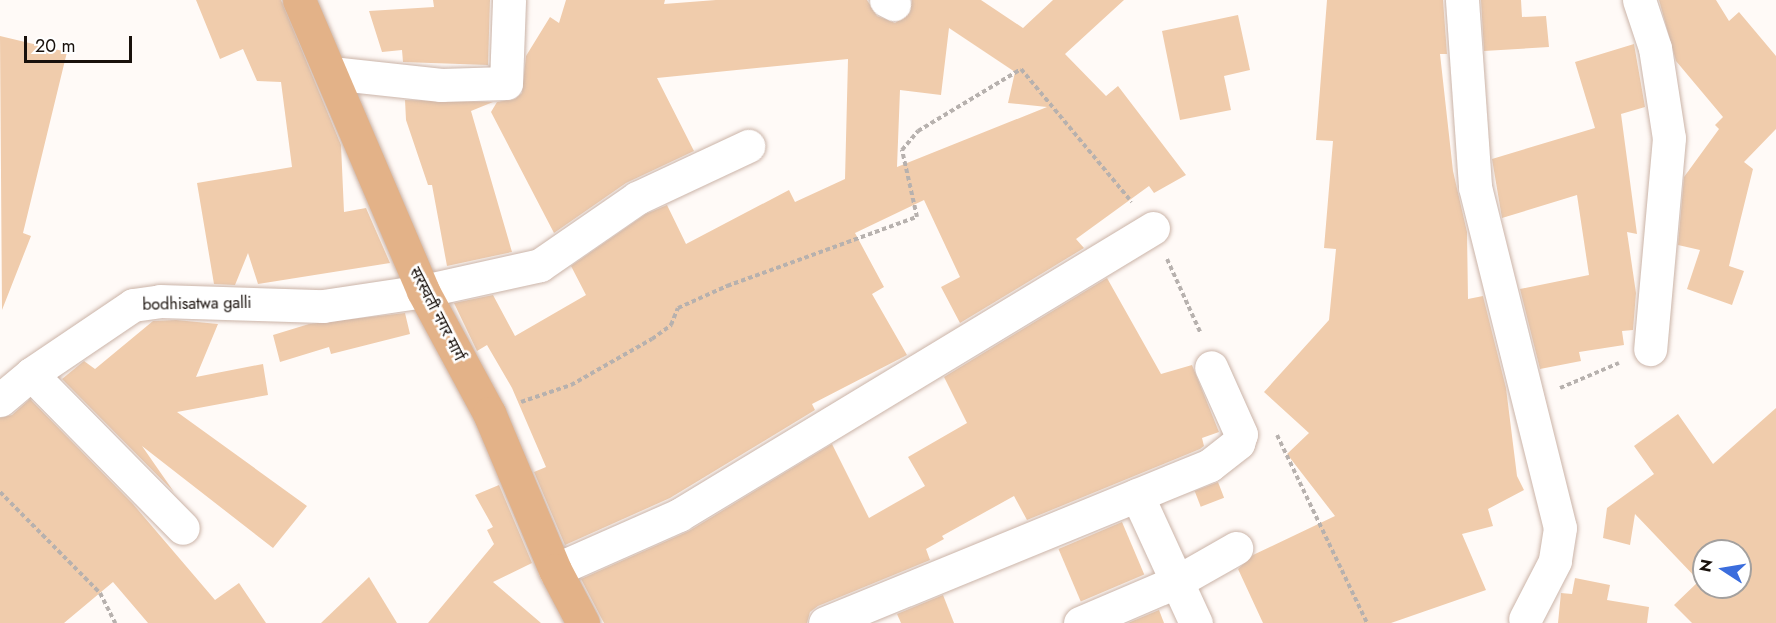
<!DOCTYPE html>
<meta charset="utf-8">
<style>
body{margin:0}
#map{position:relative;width:1776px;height:623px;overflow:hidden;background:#fffaf7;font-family:Jost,"Noto Sans Devanagari",sans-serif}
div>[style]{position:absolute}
.building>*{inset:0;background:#f0ccac;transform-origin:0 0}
.path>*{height:4px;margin-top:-2px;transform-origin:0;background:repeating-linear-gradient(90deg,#b7b1ae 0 4.5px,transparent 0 7.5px)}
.roads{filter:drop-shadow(0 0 2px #cbb4a8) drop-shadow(0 0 2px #cbb4a8)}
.minor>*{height:33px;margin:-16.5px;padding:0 16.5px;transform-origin:16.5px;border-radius:16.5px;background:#fff}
.major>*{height:33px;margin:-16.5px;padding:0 16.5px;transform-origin:16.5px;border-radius:16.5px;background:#e3b288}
span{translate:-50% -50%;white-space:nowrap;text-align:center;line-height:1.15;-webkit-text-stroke:5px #fff;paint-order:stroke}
.street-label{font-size:16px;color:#19110c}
.north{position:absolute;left:1692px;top:539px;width:60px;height:60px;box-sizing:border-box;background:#fff;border:2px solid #a3a09e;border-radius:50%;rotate:282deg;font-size:16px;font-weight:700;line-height:24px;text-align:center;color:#19110c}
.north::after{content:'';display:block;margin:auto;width:21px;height:27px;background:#3b6ddd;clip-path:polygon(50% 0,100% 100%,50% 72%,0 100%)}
.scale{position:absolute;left:24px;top:36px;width:108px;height:27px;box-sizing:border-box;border:3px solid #19110c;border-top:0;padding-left:8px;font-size:18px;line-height:21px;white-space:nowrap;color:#19110c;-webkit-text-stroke:4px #fff;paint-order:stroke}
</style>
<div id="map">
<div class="building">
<div style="clip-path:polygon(196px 0,281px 0,341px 145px,344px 212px,366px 208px,390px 263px,258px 284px,248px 253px,235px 285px,214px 284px,197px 183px,292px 167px,281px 82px,257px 81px,243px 49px,220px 59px)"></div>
<div style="clip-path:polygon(433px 0,490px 0,488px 65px,403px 62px,402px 50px,382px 52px,369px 11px,434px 7px)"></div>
<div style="clip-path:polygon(evenodd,566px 0,665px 0,664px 4px,716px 0,867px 0,877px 16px,895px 23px,910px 13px,912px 0,981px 0,1023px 28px,1053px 0,1124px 0,1065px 54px,1106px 96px,1118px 86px,1186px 175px,1154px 193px,1149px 186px,1076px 239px,1084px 248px,960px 323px,941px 287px,960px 277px,924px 200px,855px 233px,884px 287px,872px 294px,907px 355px,812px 404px,815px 410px,670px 498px,565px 545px,534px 472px,546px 467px,512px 388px,487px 345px,477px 351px,454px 303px,493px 295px,515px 336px,586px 295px,571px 266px,646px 214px,667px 205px,686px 244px,789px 190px,795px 202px,845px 179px,848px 59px,657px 78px,694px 151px,626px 183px,554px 233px,491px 112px,497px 102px,515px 99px,522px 93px,526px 56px,550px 17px,559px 23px,566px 0,949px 28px,1015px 72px,1008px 103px,1047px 107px,897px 167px,900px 90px,941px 95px,949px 28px)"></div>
<div style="clip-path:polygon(1327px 0,1443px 0,1447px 54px,1440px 54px,1453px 171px,1467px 232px,1468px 299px,1483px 296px,1506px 388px,1517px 476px,1524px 490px,1488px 509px,1493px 526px,1462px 534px,1486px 590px,1391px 623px,1263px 623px,1238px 569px,1253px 555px,1335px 516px,1287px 454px,1309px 433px,1264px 392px,1329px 320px,1336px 249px,1324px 248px,1333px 141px,1316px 140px)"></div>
<div style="clip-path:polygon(1481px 0,1521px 0,1522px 17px,1546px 16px,1549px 47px,1484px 51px)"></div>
<div style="clip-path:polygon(1659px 0,1716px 0,1729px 21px,1739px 12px,1776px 56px,1776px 129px,1744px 162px,1753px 169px,1729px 266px,1744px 271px,1732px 305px,1687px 289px,1700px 250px,1678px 245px,1684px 177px,1719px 129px,1715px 125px,1723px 117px,1676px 61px)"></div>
<div style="clip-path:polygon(1238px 15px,1250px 70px,1224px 76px,1231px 110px,1180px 120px,1162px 31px)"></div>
<div style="clip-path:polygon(0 36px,67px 52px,23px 233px,31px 236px,2px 310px)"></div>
<div style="clip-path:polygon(1634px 44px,1645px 107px,1621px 114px,1637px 234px,1627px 232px,1636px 293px,1633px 330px,1622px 331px,1624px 345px,1579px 352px,1581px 361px,1540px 369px,1520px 289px,1589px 275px,1577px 195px,1502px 218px,1492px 159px,1595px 128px,1575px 62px)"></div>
<div style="clip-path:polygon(405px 100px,493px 102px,471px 111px,512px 252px,447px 266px,432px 185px,428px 185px,406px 120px)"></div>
<div style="clip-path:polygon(1107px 278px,1161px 374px,1192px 365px,1219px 432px,1202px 438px,1204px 446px,1200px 449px,1027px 520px,1014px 496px,942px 536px,944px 539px,926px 549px,930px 560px,818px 606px,810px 612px,807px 623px,604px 623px,581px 579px,689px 531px,832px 444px,869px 518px,925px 486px,908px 457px,967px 423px,944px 377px)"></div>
<div style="clip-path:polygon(405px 313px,410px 334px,331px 354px,329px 347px,280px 362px,273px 335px,309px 324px)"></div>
<div style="clip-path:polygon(176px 320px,218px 324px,196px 377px,263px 364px,268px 395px,177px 412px,307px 506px,273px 548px,142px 446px,174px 492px,62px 379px,84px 361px,95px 369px,153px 321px)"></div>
<div style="clip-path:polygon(30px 399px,133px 504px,215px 600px,239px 583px,266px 623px,148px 623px,113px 582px,64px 623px,0 623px,0 418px,12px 415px)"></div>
<div style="clip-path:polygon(evenodd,1776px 408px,1776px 623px,1692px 623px,1674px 605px,1699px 581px,1635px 514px,1630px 545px,1603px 538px,1607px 508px,1654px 474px,1634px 446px,1678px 414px,1713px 464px,1776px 408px,1704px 551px,1740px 551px,1740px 587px,1704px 587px,1704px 551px)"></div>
<div style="left:1218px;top:482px;width:17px;height:25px;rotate:69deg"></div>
<div style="clip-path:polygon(499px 485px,532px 563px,493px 582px,541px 623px,428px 623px,494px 544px,487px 530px,493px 527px,475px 495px)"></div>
<div style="left:1122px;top:522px;width:57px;height:69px;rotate:67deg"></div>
<div style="clip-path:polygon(369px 577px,397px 623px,321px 623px)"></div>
<div style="clip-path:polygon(1575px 578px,1610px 585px,1607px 600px,1649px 607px,1647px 623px,1558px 623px,1561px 593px,1572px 594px)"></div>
<div style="clip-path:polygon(943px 595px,954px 623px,901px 623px,897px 614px)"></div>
<div style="clip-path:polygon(1159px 610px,1164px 623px,1128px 623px)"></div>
</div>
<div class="path">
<div style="left:1167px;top:259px;width:82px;rotate:65.6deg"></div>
<div style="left:1560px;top:388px;width:64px;rotate:-23deg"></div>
<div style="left:521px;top:402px;width:53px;rotate:-18.8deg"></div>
<div style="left:571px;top:385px;width:93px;rotate:-29.6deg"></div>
<div style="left:652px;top:339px;width:24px;rotate:-36deg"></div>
<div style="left:671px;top:325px;width:18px;rotate:-68deg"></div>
<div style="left:678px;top:308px;width:54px;rotate:-24.2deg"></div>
<div style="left:727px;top:286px;width:202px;rotate:-20deg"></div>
<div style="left:917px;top:217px;width:69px;rotate:-102.6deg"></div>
<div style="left:902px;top:150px;width:25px;rotate:-50deg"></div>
<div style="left:918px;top:131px;width:120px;rotate:-31deg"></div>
<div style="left:1021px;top:69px;width:173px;rotate:50.2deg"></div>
<div style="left:1277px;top:435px;width:208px;rotate:64.4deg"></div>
<div style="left:0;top:492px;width:142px;rotate:45.3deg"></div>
<div style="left:100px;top:593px;width:34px;rotate:63deg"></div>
</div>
<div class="roads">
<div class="minor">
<div style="left:886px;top:0;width:9px;rotate:27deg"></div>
<div style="left:1462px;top:0;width:187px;rotate:86deg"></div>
<div style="left:1475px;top:187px;width:351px;rotate:76deg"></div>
<div style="left:1560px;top:528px;width:33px;rotate:99deg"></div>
<div style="left:1555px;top:561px;width:65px;rotate:117.3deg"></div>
<div style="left:1639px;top:0;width:51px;rotate:71.6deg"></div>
<div style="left:1655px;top:48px;width:91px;rotate:81.2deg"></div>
<div style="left:1669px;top:138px;width:212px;rotate:95.1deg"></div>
<div style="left:331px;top:73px;width:111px;rotate:6.2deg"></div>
<div style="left:441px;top:85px;width:65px;rotate:-1.8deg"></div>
<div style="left:506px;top:83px;width:83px;rotate:-87.9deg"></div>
<div style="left:31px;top:374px;width:216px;rotate:45.4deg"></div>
<div style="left:0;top:400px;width:40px;rotate:-40deg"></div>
<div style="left:31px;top:374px;width:123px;rotate:-34.1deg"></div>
<div style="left:133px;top:305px;width:27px;rotate:-8deg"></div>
<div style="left:160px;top:301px;width:163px;rotate:1.8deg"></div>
<div style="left:323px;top:306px;width:101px;rotate:-8.5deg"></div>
<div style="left:423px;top:291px;width:120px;rotate:-12.5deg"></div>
<div style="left:540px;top:265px;width:118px;rotate:-34.6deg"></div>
<div style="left:637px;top:198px;width:123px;rotate:-25.1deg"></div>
<div style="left:1137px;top:495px;width:141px;rotate:65.3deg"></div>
<div style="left:555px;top:570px;width:136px;rotate:-23.9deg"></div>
<div style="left:679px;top:515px;width:554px;rotate:-31.19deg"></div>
<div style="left:825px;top:623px;width:416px;rotate:-22.3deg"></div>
<div style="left:1210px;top:465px;width:36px;rotate:-38deg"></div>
<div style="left:1238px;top:443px;width:9px;rotate:-72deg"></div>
<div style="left:1241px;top:434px;width:73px;rotate:-114.1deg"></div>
<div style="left:1080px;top:623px;width:107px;rotate:-23.2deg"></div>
<div style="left:1178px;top:581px;width:67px;rotate:-29.6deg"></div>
</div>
<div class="major">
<div style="left:299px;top:0;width:316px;rotate:66.9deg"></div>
<div style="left:423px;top:291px;width:139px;rotate:61.6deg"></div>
<div style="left:489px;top:413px;width:170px;rotate:67.2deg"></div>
<div style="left:555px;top:570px;width:60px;rotate:62.2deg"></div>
</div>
</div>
<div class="street-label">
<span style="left:197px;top:304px;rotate:-1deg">bodhisatwa galli</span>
<span style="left:437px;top:314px;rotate:63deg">सरस्वती नगर मार्ग</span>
</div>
<div class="north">N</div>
<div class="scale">20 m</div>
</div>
